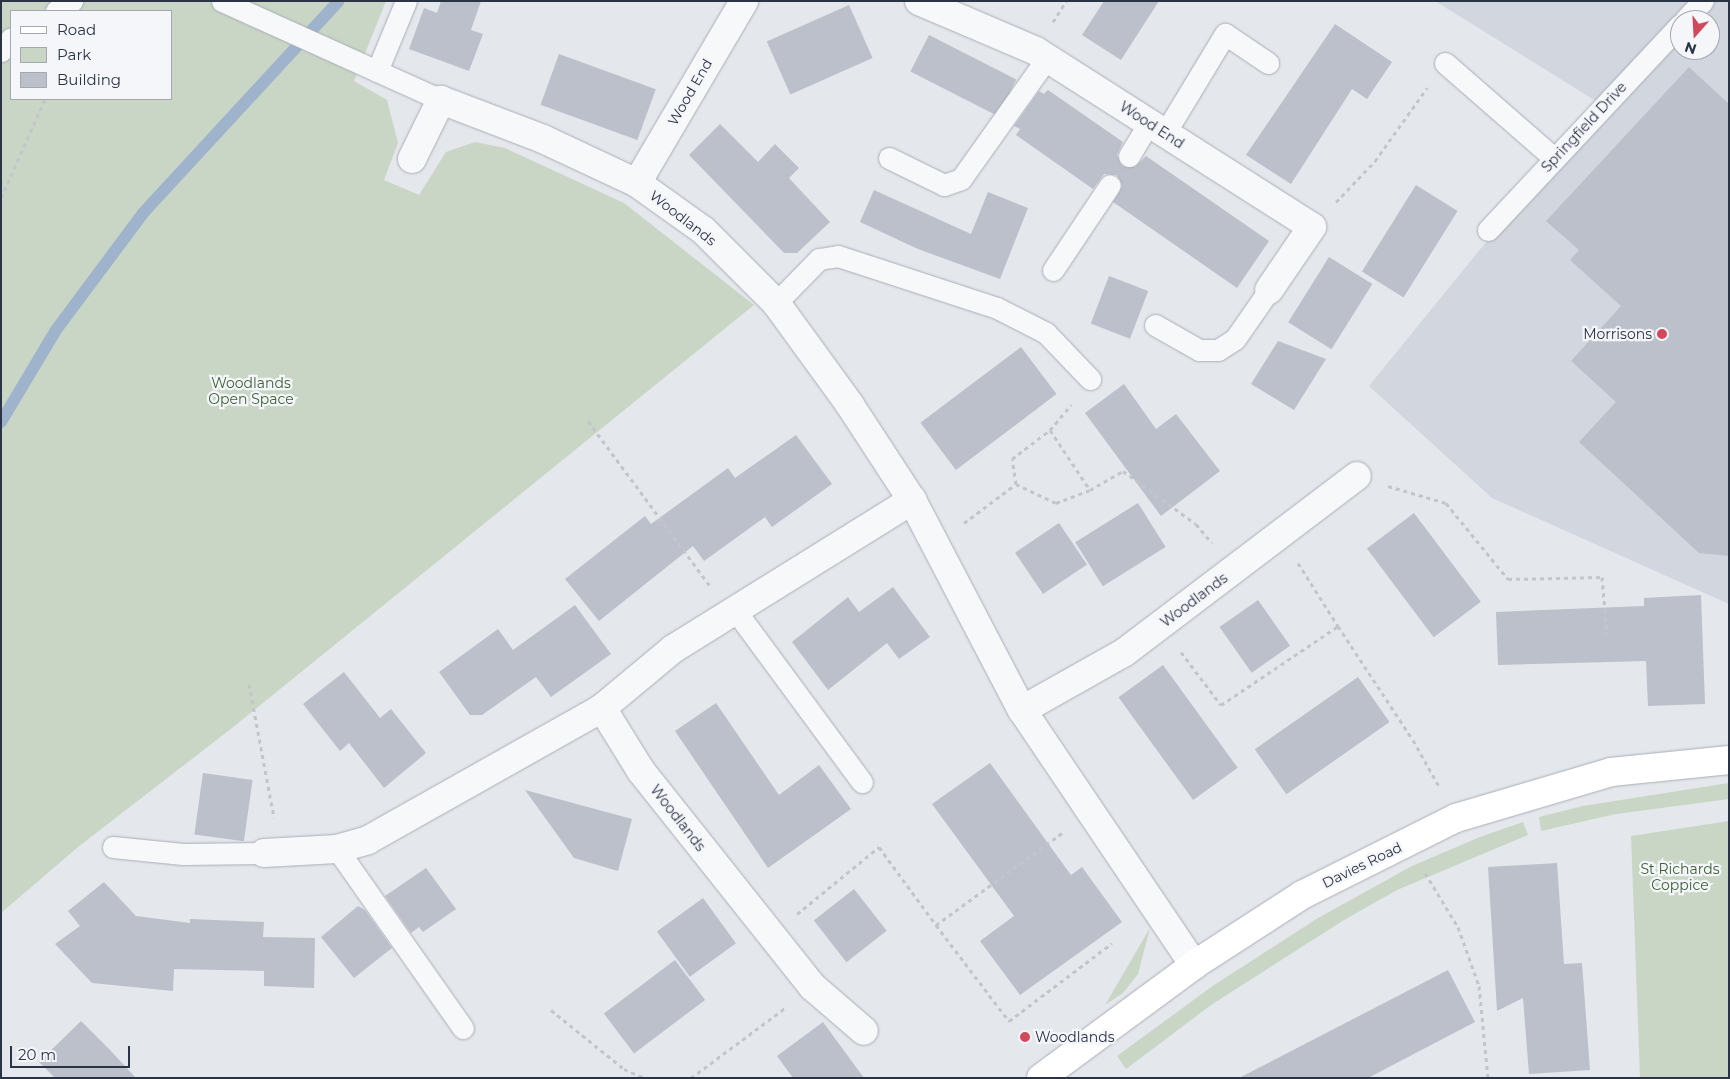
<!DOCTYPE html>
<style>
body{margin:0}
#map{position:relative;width:1730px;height:1079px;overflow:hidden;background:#e4e7ec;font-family:Montserrat,sans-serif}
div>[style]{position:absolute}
.built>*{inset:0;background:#d2d6de}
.green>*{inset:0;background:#c9d6c5}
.stream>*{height:12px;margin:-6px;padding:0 6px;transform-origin:6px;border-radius:6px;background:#9fb4cc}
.building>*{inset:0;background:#bbc0ca;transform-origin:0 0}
.path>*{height:3px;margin-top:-1.5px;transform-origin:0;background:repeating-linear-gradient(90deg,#c2c5cb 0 4px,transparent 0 8px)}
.roads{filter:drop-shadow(0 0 1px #a9aeb7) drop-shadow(0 0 1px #a9aeb7)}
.lane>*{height:21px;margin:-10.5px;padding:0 10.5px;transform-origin:10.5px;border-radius:10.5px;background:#f7f8fa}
.street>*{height:28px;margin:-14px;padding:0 14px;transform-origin:14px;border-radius:14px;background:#f7f8fa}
.secondary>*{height:28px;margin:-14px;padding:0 14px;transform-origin:14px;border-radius:14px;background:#fff}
.dots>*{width:14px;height:14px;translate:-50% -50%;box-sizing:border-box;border:2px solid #f4f6f9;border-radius:50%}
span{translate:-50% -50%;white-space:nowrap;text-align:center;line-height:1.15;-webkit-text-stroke:4.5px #f4f6f9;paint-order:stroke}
.street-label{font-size:14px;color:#2b3445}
.poi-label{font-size:14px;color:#2b3445}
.right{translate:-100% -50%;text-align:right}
.left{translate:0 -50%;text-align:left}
.park-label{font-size:14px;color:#3f6138}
.frame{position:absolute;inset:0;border:2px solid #2b3445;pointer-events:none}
.legend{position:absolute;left:10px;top:10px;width:162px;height:90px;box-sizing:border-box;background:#f4f6f9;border:1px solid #a4a8b1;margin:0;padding:6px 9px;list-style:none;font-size:15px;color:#2b3445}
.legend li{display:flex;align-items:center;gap:10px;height:25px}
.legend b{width:25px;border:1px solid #a4a8b1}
.north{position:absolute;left:1670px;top:10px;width:50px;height:50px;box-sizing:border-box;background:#f4f6f9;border:1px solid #a4a8b1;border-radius:50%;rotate:199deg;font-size:14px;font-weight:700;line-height:20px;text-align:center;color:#2b3445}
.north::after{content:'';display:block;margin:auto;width:18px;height:22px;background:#d1495b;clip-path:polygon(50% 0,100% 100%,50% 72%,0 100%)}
.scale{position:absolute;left:10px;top:1046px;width:120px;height:22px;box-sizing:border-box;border:2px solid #2b3445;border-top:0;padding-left:6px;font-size:15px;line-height:18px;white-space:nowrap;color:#2b3445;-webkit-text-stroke:4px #f4f6f9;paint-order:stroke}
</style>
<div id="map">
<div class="built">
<div style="clip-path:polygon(evenodd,1435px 1px,1729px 1px,1729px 604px,1492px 498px,1369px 386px,1599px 103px,1435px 1px,1680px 20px,1710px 20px,1710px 50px,1680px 50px,1680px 20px)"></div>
</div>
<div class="green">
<div style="clip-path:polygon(evenodd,1px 1px,386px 1px,354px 81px,387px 100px,398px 143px,384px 180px,419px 195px,446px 152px,475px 142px,505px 148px,624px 203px,754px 305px,232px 728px,78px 847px,1px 913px,1px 1px,11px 11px,171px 11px,171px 99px,11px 99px,11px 11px)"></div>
<div style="clip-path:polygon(1729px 783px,1729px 799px,1616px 814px,1541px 831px,1539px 817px,1583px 806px)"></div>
<div style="clip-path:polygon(1729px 821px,1729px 1078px,1640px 1078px,1631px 836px)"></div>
<div style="clip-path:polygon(1523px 822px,1528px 835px,1397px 890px,1344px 920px,1211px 1005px,1126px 1069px,1117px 1056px,1214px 985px,1318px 918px,1412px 866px,1480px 837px)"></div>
<div style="clip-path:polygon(1150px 928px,1138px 974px,1123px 993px,1105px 1005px)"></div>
</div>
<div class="stream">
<div style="left:1px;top:422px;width:107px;rotate:-59.1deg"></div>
<div style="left:56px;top:330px;width:147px;rotate:-53.3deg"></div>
<div style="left:144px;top:212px;width:287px;rotate:-47.3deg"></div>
</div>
<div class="building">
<div style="clip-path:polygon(441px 1px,481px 1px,471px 30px,483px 34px,469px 71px,409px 49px,424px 8px,437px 13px)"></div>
<div style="clip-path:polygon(1104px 1px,1159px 1px,1121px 60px,1082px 35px)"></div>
<div style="left:849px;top:5px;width:58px;height:90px;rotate:66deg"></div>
<div style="clip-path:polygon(1335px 24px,1392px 62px,1367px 99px,1352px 89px,1291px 184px,1246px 155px)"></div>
<div style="left:929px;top:35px;width:98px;height:41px;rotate:27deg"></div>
<div style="left:559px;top:54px;width:103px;height:54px;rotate:20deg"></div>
<div style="clip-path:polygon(1689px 67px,1729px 104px,1729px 556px,1699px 553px,1579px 442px,1616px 402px,1571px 361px,1621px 306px,1570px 260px,1579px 250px,1546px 221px)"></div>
<div style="clip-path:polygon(1048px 90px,1123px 142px,1117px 155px,1122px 166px,1135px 167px,1146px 156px,1269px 241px,1237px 288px,1113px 202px,1122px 186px,1117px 175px,1104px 174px,1093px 189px,1016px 135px,1020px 129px,1014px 126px,1039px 91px,1044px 94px)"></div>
<div style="clip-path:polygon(720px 124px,758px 162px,775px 144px,799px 168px,789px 178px,830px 222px,797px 253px,784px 253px,689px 155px)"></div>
<div style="left:1416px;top:185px;width:49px;height:102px;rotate:32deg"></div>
<div style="clip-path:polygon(874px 190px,971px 234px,988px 192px,1028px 208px,1000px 279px,918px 249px,860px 222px)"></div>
<div style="left:1329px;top:257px;width:51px;height:77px;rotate:32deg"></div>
<div style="left:1109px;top:276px;width:42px;height:51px;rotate:21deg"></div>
<div style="clip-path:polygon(1278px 341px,1326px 359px,1294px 410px,1251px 384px)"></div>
<div style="left:1021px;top:347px;width:59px;height:126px;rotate:53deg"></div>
<div style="clip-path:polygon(1124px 384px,1156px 429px,1176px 414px,1220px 471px,1161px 516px,1085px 413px)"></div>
<div style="clip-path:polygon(796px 435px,832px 484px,772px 527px,765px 517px,704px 561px,693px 546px,599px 621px,565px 579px,645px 516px,651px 524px,728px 468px,735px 478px)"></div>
<div style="left:1138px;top:503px;width:52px;height:74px;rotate:58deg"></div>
<div style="left:1414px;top:513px;width:111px;height:59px;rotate:53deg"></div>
<div style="left:1059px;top:523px;width:50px;height:53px;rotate:56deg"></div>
<div style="clip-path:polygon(893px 587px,930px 637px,899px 659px,887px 643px,828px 690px,792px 642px,848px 597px,859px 612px)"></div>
<div style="clip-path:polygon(1701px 595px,1705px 704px,1648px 706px,1646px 661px,1498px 665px,1496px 612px,1644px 606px,1644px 598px)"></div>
<div style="left:1258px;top:600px;width:56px;height:47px;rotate:55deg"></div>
<div style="clip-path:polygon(575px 605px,611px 654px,551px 697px,536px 677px,482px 715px,470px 715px,439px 672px,498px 629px,513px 650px)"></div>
<div style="left:1163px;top:665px;width:127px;height:55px;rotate:54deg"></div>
<div style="clip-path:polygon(344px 672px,380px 718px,391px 709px,426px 753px,384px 788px,349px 743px,340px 751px,303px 704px)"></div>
<div style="left:1358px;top:677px;width:55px;height:126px;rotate:55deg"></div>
<div style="clip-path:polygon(716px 703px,779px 795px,819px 765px,851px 809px,768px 868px,675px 731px)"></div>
<div style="clip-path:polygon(990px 763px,1071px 875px,1082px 867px,1122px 922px,1020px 995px,980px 941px,1014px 916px,932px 804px)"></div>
<div style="left:203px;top:773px;width:50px;height:62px;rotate:8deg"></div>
<div style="clip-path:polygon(525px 790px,632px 819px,618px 871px,574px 858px)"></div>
<div style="clip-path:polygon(1557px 863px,1564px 964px,1582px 963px,1590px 1070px,1529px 1074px,1523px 998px,1497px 1011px,1488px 867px)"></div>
<div style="clip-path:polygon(426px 868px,456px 909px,423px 932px,419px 927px,411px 933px,385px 896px)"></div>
<div style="clip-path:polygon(104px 882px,136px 916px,190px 923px,190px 919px,264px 922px,263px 937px,315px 938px,314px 988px,264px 986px,264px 971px,174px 969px,173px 991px,92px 983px,55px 944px,80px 926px,68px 911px)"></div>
<div style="left:854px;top:889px;width:53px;height:51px;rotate:52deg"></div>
<div style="left:703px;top:898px;width:56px;height:57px;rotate:54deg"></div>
<div style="clip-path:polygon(358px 906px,365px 910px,392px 948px,354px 978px,321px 937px)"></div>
<div style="left:675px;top:960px;width:50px;height:89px;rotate:53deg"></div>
<div style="clip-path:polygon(1448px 970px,1475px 1022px,1368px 1078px,1239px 1078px)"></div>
<div style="clip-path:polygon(81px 1021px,110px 1050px,136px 1078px,55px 1078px,39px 1062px)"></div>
<div style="clip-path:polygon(823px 1022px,864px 1078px,793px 1078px,777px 1056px)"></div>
</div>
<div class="path">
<div style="left:1053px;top:22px;width:25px;rotate:-58deg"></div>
<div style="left:1px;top:198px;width:108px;rotate:-66deg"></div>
<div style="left:1336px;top:202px;width:57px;rotate:-46.4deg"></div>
<div style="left:1375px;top:161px;width:90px;rotate:-54.5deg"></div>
<div style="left:588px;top:421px;width:205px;rotate:53.5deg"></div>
<div style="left:1050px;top:430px;width:72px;rotate:56.3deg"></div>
<div style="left:1016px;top:484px;width:44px;rotate:25.4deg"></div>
<div style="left:1056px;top:503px;width:36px;rotate:-21deg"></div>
<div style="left:1090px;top:490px;width:38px;rotate:-30deg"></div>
<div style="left:1123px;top:471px;width:90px;rotate:36deg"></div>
<div style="left:1196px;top:524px;width:25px;rotate:50deg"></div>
<div style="left:1388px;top:486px;width:60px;rotate:16.3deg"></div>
<div style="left:1446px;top:503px;width:98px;rotate:50.8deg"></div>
<div style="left:1508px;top:579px;width:94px;rotate:-1.2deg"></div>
<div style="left:1602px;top:577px;width:58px;rotate:85.1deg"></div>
<div style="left:964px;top:523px;width:65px;rotate:-36.9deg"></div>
<div style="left:1016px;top:484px;width:25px;rotate:-99deg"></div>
<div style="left:1012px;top:459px;width:48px;rotate:-37.3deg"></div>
<div style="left:1050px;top:430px;width:33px;rotate:-50deg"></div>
<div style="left:1298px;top:563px;width:75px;rotate:57.6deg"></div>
<div style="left:1181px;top:652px;width:66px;rotate:53deg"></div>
<div style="left:1221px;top:705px;width:141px;rotate:-34deg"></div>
<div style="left:1338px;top:626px;width:136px;rotate:56.7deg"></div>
<div style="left:1413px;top:740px;width:55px;rotate:60.6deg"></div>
<div style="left:249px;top:684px;width:136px;rotate:79.4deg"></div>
<div style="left:1425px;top:873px;width:63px;rotate:58.6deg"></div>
<div style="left:1458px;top:927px;width:63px;rotate:70.4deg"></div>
<div style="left:1479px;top:986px;width:92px;rotate:84.4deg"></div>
<div style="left:797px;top:914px;width:106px;rotate:-39.3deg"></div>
<div style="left:879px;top:847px;width:97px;rotate:53.8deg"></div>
<div style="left:936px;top:925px;width:156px;rotate:-36.1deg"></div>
<div style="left:936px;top:925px;width:121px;rotate:52.8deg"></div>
<div style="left:1009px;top:1021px;width:129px;rotate:-37.1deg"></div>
<div style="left:551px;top:1010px;width:94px;rotate:38.9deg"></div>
<div style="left:624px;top:1069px;width:22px;rotate:24deg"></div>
<div style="left:691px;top:1078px;width:117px;rotate:-36.7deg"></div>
</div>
<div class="roads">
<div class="lane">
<div style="left:222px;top:1px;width:240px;rotate:24.3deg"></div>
<div style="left:56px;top:11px;width:19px;rotate:-32deg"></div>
<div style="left:1685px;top:20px;width:26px;rotate:-47deg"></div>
<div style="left:1px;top:51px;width:16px;rotate:-52deg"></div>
<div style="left:1445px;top:63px;width:145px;rotate:41.1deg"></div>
<div style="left:377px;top:71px;width:76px;rotate:-67.5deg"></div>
<div style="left:1165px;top:133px;width:116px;rotate:-58.8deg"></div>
<div style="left:1225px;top:34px;width:52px;rotate:34deg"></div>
<div style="left:1129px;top:156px;width:39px;rotate:-59deg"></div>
<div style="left:889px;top:158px;width:61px;rotate:26.1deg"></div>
<div style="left:944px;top:185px;width:18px;rotate:-19deg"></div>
<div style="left:961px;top:179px;width:148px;rotate:-54.6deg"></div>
<div style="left:1488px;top:230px;width:281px;rotate:-46.9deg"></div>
<div style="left:1053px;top:270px;width:102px;rotate:-56.2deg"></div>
<div style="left:776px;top:303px;width:62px;rotate:-45.7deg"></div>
<div style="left:819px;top:259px;width:19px;rotate:-9deg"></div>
<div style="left:838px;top:256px;width:167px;rotate:18.1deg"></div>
<div style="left:997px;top:308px;width:55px;rotate:27deg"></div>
<div style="left:1046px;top:333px;width:64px;rotate:46.3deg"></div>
<div style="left:1155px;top:325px;width:51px;rotate:29.6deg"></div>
<div style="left:1199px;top:350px;width:19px"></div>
<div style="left:1218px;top:350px;width:20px;rotate:-33deg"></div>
<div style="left:1235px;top:339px;width:60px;rotate:-55.2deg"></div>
<div style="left:735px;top:610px;width:214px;rotate:53.6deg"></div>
<div style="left:113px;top:847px;width:70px;rotate:5.7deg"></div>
<div style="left:183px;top:854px;width:81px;rotate:-0.7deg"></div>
<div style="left:337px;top:849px;width:219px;rotate:54.9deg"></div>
</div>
<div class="street">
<div style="left:919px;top:1px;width:127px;rotate:23.1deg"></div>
<div style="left:1036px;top:51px;width:327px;rotate:32.5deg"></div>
<div style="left:1312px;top:227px;width:76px;rotate:124.3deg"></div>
<div style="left:412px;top:159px;width:66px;rotate:-63.8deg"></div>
<div style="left:441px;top:100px;width:109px;rotate:20.9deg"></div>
<div style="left:543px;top:139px;width:104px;rotate:25.1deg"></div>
<div style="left:637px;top:183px;width:81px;rotate:35.5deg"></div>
<div style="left:703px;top:230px;width:103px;rotate:45deg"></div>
<div style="left:776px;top:303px;width:126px;rotate:54deg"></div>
<div style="left:850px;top:405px;width:113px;rotate:56.9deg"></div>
<div style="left:912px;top:500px;width:237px;rotate:62.4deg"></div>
<div style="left:1022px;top:710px;width:308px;rotate:56deg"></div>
<div style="left:637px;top:183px;width:211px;rotate:-59.5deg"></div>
<div style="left:602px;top:708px;width:74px;rotate:58.2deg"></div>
<div style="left:641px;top:771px;width:276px;rotate:51.5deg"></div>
<div style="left:813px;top:987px;width:67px;rotate:40.8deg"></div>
<div style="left:1022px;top:710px;width:118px;rotate:-29.4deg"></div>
<div style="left:1125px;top:652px;width:291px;rotate:-37.2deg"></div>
<div style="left:264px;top:853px;width:73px;rotate:-3.1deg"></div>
<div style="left:337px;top:849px;width:32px;rotate:-16deg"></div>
<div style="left:368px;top:840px;width:269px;rotate:-29.4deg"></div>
<div style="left:602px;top:708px;width:92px;rotate:-39.7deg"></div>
<div style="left:673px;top:649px;width:282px;rotate:-31.9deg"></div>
</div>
<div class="secondary">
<div style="left:1041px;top:1078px;width:190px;rotate:-36.4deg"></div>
<div style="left:1194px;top:965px;width:129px;rotate:-32.9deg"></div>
<div style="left:1302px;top:895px;width:172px;rotate:-26.6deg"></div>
<div style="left:1456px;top:818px;width:162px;rotate:-16.5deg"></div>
<div style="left:1611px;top:772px;width:119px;rotate:-5.8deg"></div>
</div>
</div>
<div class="dots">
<div style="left:1662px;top:334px;background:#d1495b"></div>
<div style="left:1025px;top:1037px;background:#d1495b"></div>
</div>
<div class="street-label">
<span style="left:690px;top:92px;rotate:-60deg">Wood End</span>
<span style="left:1152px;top:125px;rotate:33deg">Wood End</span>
<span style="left:1584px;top:127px;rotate:-47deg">Springfield Drive</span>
<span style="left:683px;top:218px;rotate:38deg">Woodlands</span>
<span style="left:1194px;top:600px;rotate:-37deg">Woodlands</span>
<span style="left:678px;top:818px;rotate:52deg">Woodlands</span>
<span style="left:1362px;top:865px;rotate:-26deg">Davies Road</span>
</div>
<div class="poi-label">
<span class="right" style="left:1652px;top:334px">Morrisons</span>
<span class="left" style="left:1035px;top:1037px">Woodlands</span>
</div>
<div class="park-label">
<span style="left:251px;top:391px">Woodlands<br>Open Space</span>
<span style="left:1680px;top:877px">St Richards<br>Coppice</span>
</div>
<div class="frame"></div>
<ul class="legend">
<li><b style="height:6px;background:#fff"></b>Road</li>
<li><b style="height:14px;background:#c9d6c5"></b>Park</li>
<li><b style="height:14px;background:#bbc0ca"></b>Building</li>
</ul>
<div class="north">N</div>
<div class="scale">20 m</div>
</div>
